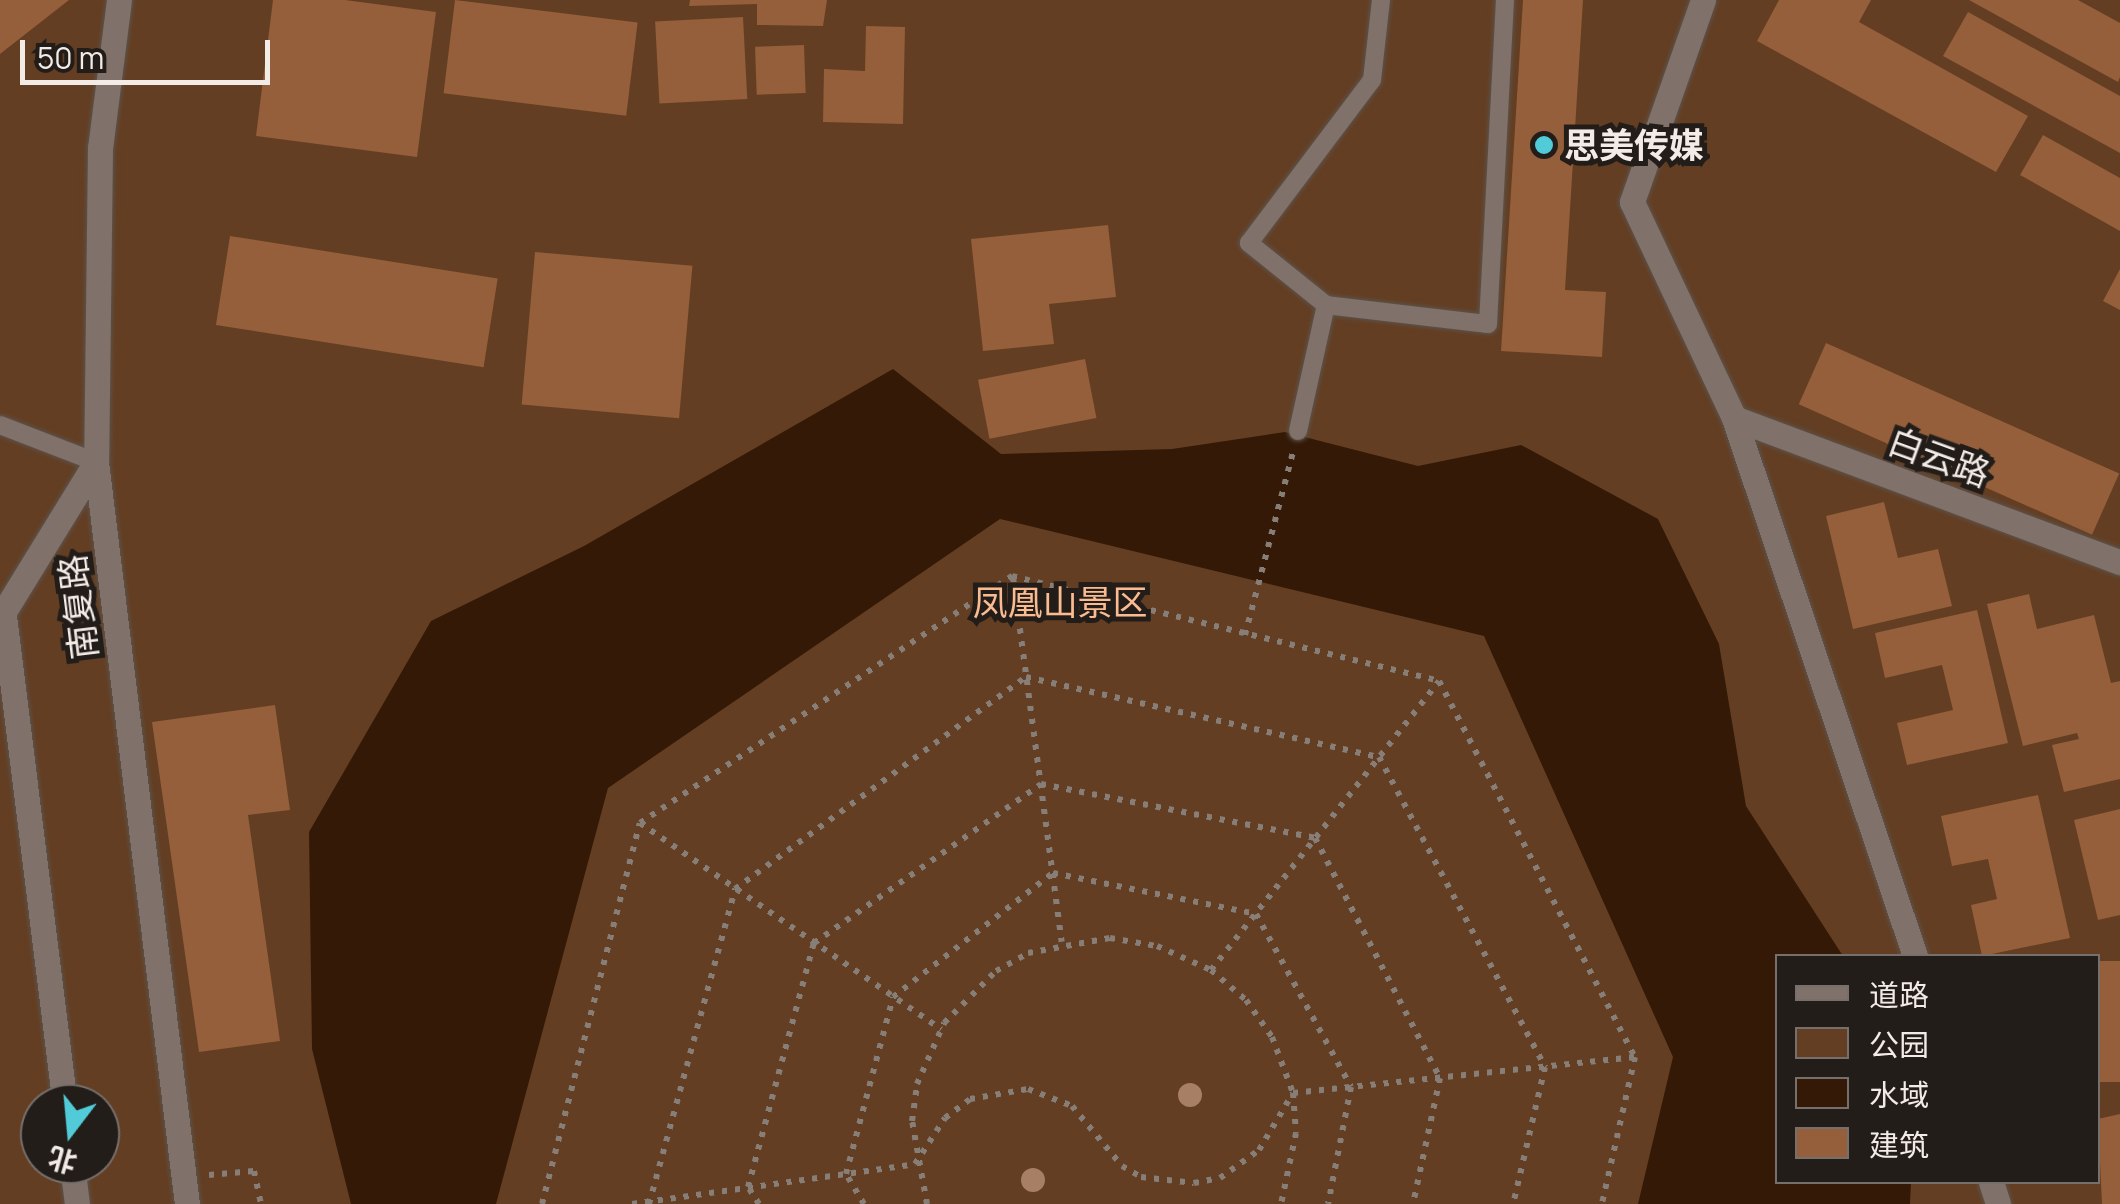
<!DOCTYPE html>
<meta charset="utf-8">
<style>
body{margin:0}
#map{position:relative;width:2120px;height:1204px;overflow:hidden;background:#40352d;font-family:Manrope,"Noto Sans SC",sans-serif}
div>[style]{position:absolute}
.green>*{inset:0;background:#643e22}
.water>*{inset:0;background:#341a06}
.building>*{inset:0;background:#945f3a;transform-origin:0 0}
.path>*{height:6px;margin-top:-3px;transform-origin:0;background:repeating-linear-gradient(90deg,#877e77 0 5px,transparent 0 13px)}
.roads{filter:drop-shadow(0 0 2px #5c524b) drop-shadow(0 0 2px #5c524b)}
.service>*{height:18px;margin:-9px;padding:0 9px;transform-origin:9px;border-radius:9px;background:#80726a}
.minor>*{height:25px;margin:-12.5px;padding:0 12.5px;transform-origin:12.5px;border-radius:12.5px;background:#80726a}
.tertiary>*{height:25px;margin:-12.5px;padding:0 12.5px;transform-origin:12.5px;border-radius:12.5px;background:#80726a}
.trees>*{width:24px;height:24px;margin:-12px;border-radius:50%;background:#a77f64}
.dots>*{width:28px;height:28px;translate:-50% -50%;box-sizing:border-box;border:5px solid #231d1a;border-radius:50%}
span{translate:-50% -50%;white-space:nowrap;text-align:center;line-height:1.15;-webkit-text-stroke:10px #231d1a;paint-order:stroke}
.poi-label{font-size:35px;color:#f2ebe6;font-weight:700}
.left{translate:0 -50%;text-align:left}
.street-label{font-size:35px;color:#f2ebe6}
.park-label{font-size:35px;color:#fbbb91}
.legend{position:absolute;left:1775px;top:954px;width:325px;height:230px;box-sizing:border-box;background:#231d1a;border:2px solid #766f6c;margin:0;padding:12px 18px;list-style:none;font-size:30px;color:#f2ebe6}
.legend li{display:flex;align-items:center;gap:20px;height:50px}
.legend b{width:50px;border:2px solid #766f6c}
.north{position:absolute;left:20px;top:1084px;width:100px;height:100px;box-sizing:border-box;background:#231d1a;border:2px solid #766f6c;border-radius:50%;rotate:196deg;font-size:28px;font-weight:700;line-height:40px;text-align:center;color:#f2ebe6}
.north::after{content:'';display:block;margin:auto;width:35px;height:45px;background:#52cbd8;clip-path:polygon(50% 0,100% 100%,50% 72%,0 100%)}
.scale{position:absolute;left:20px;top:40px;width:250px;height:45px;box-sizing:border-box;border:5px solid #f2ebe6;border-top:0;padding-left:12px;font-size:30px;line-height:35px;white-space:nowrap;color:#f2ebe6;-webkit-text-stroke:8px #231d1a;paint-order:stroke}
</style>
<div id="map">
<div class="green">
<div style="clip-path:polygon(evenodd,0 0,2120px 0,2120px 1204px,0 1204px,0 0,1778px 956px,2098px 956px,2098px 1182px,1778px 1182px,1778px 956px,0 0,40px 1104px,100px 1104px,100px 1164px,40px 1164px,40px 1104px)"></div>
</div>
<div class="water">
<div style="clip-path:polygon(893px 369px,1001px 454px,1172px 449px,1285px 432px,1418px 466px,1521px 445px,1658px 519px,1719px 644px,1746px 806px,1843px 956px,1778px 956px,1778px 1182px,1911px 1182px,1910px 1204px,1638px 1204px,1673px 1057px,1484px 636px,1000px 519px,608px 788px,496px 1204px,351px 1204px,312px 1049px,309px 832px,431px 621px,584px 546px)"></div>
</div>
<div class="building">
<div style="clip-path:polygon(0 0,69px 0,0 54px)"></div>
<div style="clip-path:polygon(273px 0,345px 0,436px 12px,417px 157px,256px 136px)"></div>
<div style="left:455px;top:0;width:184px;height:94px;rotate:7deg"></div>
<div style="clip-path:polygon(690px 0,827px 0,823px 26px,757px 25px,757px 4px,689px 6px)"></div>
<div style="clip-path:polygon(1523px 0,1583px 0,1565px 290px,1606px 292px,1602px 357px,1501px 351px)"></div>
<div style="clip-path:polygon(1779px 0,1871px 0,1859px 22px,2028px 116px,1996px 172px,1757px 41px)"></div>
<div style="clip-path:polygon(1969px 0,2078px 0,2120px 23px,2120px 77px,2118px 82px)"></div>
<div style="clip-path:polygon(1968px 12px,2120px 96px,2120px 153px,1943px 56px)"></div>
<div style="left:743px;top:17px;width:82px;height:88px;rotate:87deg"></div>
<div style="clip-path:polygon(866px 26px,905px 27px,903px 124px,823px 122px,824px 69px,865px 71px)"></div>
<div style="left:804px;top:45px;width:48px;height:49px;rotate:88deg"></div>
<div style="clip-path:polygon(2043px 135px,2120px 178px,2120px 231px,2020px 175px)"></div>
<div style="clip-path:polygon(1108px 225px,1116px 297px,1049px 304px,1054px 344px,983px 351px,971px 239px)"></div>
<div style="left:230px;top:236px;width:271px;height:90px;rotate:9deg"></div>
<div style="left:535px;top:252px;width:158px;height:153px;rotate:5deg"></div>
<div style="clip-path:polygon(2120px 269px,2120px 310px,2103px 301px)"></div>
<div style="left:1826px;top:343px;width:321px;height:67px;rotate:24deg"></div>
<div style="left:1085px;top:359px;width:60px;height:109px;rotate:79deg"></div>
<div style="clip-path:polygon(1884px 502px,1898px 558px,1938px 549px,1952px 606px,1853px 629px,1826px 516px)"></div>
<div style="clip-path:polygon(2029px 594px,2037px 629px,2094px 615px,2111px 683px,2120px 681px,2120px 779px,2064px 792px,2052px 745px,2079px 739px,2077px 733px,2023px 746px,1987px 604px)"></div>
<div style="clip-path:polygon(1977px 610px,2008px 743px,1907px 765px,1897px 723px,1953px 710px,1942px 665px,1885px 678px,1875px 633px)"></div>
<div style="clip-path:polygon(275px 705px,290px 810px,248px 815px,280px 1041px,199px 1052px,152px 722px)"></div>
<div style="clip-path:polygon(2038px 795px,2070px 938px,1982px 956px,1971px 905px,1997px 899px,1988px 859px,1952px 866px,1941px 816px)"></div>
<div style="clip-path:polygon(2120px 809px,2120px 915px,2098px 920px,2074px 820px)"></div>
<div style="left:2120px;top:961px;width:121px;height:23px;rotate:90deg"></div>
<div style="clip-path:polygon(2120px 1114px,2120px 1204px,2102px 1204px,2098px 1119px)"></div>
</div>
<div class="path">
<div style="left:1013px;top:577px;width:368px;rotate:82.4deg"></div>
<div style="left:1245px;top:635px;width:189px;rotate:-75.3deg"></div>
<div style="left:640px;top:823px;width:365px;rotate:34.4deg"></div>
<div style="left:1211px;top:970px;width:368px;rotate:-51.7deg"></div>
<div style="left:209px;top:1175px;width:45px;rotate:-5.1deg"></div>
<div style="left:254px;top:1171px;width:34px;rotate:78deg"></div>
<div style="left:542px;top:1204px;width:393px;rotate:-75.6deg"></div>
<div style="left:640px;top:823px;width:447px;rotate:-33.6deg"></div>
<div style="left:1012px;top:576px;width:440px;rotate:13.8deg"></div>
<div style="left:1439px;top:681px;width:424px;rotate:62.5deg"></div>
<div style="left:1635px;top:1057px;width:151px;rotate:102.7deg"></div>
<div style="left:632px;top:1204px;width:286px;rotate:-8deg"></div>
<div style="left:915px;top:1164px;width:55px;rotate:-56.9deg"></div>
<div style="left:945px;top:1118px;width:31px;rotate:-37deg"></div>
<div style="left:970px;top:1099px;width:59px;rotate:-9.8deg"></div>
<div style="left:1028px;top:1089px;width:47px;rotate:21.1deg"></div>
<div style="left:1072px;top:1106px;width:78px;rotate:50.2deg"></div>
<div style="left:1122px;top:1166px;width:22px;rotate:30deg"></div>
<div style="left:1141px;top:1177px;width:53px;rotate:6.5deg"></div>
<div style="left:1194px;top:1183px;width:26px;rotate:-11deg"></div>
<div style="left:1220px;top:1178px;width:48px;rotate:-35.7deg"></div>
<div style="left:1259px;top:1150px;width:66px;rotate:-59.2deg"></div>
<div style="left:1293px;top:1093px;width:344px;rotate:-6deg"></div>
<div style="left:649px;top:1204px;width:327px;rotate:-74.7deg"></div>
<div style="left:735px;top:889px;width:360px;rotate:-36.1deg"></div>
<div style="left:1026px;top:677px;width:362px;rotate:12.8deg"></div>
<div style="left:1379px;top:757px;width:352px;rotate:61.8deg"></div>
<div style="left:1545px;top:1067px;width:141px;rotate:103.1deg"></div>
<div style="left:759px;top:1204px;width:20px;rotate:-123deg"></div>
<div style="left:748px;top:1187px;width:253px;rotate:-74.9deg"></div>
<div style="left:814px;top:943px;width:277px;rotate:-35deg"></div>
<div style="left:1041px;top:784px;width:279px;rotate:11.1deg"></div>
<div style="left:1315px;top:838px;width:271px;rotate:62.5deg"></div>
<div style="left:1440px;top:1078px;width:129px;rotate:102.1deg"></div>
<div style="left:864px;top:1204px;width:35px;rotate:-121deg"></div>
<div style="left:846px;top:1174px;width:183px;rotate:-75.1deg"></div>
<div style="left:893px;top:997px;width:202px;rotate:-37.8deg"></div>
<div style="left:1053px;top:873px;width:207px;rotate:11.4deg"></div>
<div style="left:1256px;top:914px;width:197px;rotate:61.2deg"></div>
<div style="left:1351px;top:1087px;width:119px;rotate:101.1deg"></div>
<div style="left:927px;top:1204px;width:84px;rotate:-100.2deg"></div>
<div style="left:912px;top:1121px;width:37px;rotate:-82deg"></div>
<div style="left:917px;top:1084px;width:67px;rotate:-66.1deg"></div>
<div style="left:944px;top:1023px;width:74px;rotate:-45deg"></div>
<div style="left:996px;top:971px;width:37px;rotate:-29deg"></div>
<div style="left:1028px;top:953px;width:83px;rotate:-10.4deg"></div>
<div style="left:1110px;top:938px;width:48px;rotate:9.7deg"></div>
<div style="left:1157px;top:946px;width:59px;rotate:24deg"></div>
<div style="left:1211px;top:970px;width:46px;rotate:40.6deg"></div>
<div style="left:1246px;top:1000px;width:45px;rotate:54.9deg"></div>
<div style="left:1272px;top:1037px;width:60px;rotate:69.4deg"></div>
<div style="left:1293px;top:1093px;width:40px;rotate:85.7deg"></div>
<div style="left:1296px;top:1133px;width:73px;rotate:101.9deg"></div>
</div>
<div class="roads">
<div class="service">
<div style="left:1326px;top:305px;width:99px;rotate:-141.2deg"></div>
<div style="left:1249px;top:243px;width:204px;rotate:-53deg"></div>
<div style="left:1372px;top:80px;width:81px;rotate:-83.6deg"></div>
<div style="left:0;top:425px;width:103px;rotate:21.1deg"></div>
<div style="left:1298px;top:431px;width:129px;rotate:-77.5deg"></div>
<div style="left:1326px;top:305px;width:163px;rotate:6.7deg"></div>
<div style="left:1488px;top:324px;width:324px;rotate:-87deg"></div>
</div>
<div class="minor">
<div style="left:1703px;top:0;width:214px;rotate:109.4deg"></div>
<div style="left:1632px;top:202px;width:239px;rotate:64.7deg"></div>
<div style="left:1734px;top:418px;width:568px;rotate:71.41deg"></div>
<div style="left:1734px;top:418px;width:412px;rotate:20.5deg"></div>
<div style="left:4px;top:616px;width:492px;rotate:82.9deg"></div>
<div style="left:0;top:618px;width:183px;rotate:-58.4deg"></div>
<div style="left:72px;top:1164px;width:40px;rotate:82.9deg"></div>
<div style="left:1991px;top:1182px;width:23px;rotate:72deg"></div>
</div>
<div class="tertiary">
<div style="left:119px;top:0;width:149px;rotate:97.3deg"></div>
<div style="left:100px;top:148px;width:314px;rotate:90.7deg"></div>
<div style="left:96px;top:462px;width:748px;rotate:83.01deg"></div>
</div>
</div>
<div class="trees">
<div style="left:1190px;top:1095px"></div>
<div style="left:1033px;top:1180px"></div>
</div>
<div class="dots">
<div style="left:1544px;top:145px;background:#52cbd8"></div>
</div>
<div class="poi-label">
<span class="left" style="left:1564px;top:145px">思美传媒</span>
</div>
<div class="street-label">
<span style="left:1939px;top:457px;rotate:20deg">白云路</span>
<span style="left:78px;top:607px;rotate:-97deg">南复路</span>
</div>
<div class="park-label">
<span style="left:1060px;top:602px">凤凰山景区</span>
</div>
<ul class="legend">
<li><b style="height:12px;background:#80726a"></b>道路</li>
<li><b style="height:28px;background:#643e22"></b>公园</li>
<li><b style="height:28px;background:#341a06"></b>水域</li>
<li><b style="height:28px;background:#945f3a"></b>建筑</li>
</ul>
<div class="north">北</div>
<div class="scale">50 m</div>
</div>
